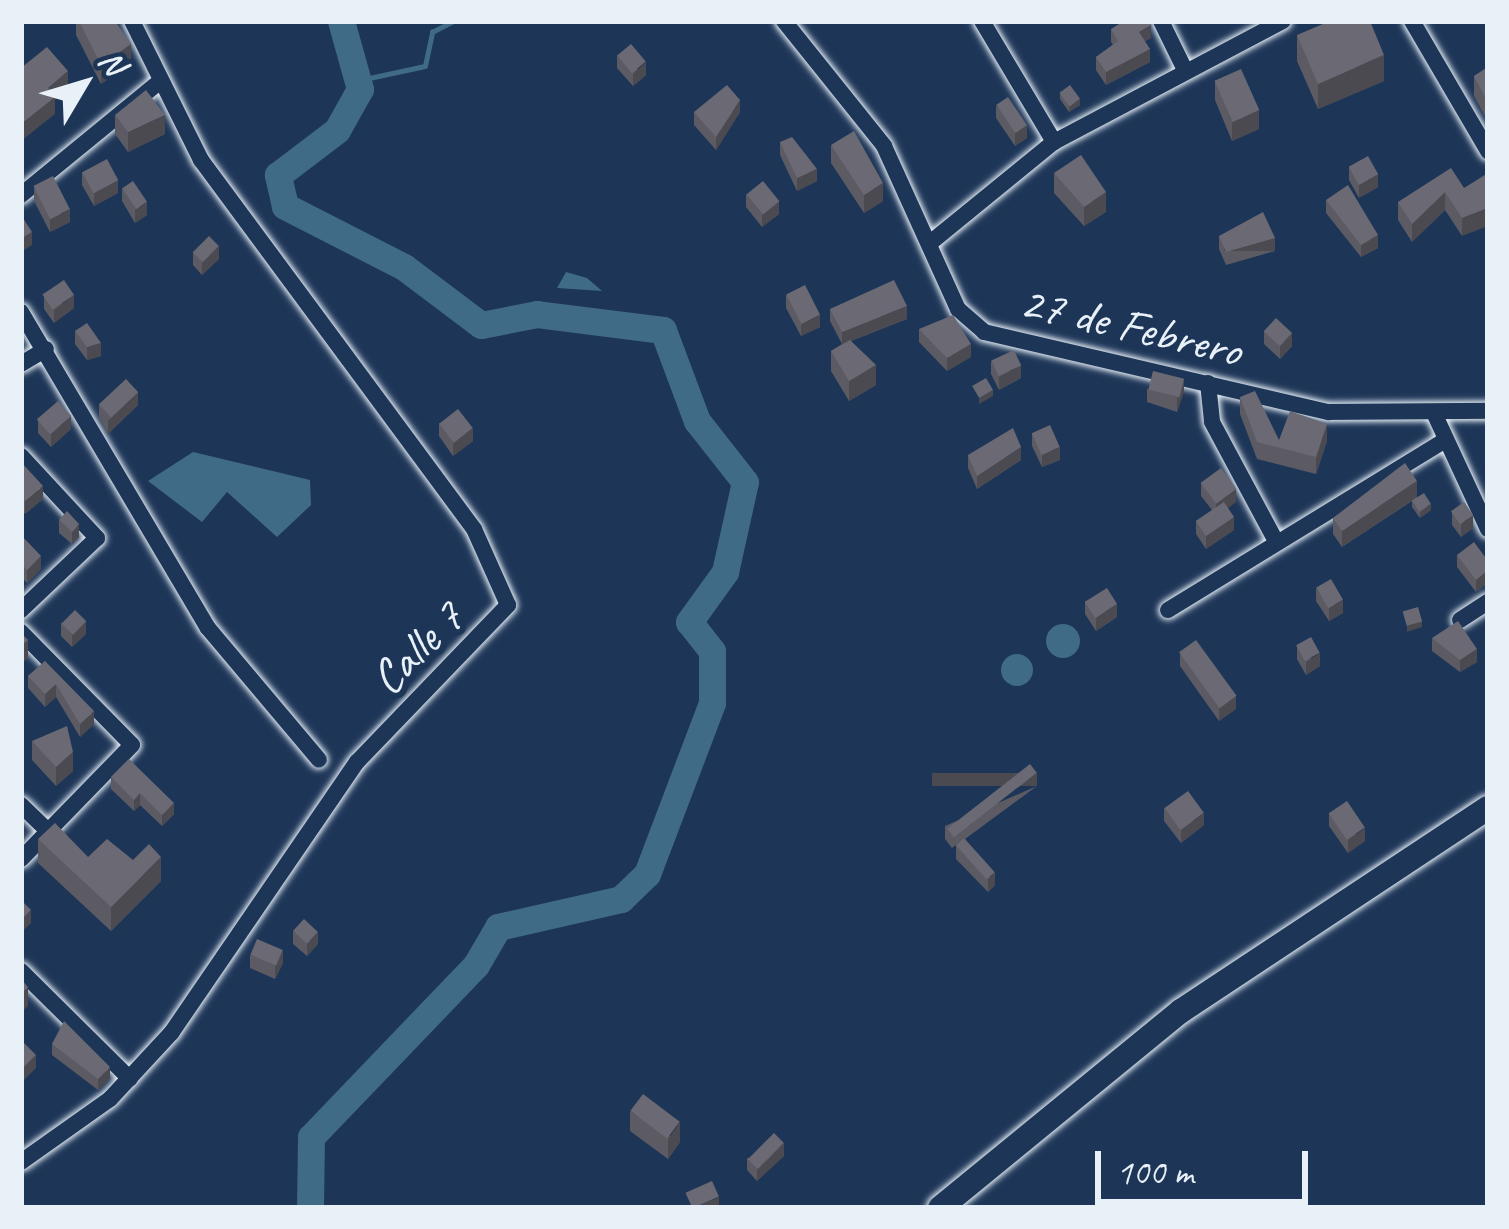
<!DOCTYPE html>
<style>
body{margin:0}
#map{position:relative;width:1509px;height:1229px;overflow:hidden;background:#1d3557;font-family:Caveat,sans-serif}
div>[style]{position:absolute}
.water>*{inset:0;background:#406b86}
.round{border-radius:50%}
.stream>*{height:4.5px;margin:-2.25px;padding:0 2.25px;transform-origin:2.25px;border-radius:2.25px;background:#406b86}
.river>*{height:27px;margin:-13.5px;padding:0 13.5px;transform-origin:13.5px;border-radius:13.5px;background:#406b86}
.roads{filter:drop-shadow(0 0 3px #e8f1f8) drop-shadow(0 0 3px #e8f1f8)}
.street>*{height:16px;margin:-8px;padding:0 8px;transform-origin:8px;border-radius:8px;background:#1d3557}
.secondary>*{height:24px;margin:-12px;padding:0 12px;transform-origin:12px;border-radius:12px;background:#1d3557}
.wall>*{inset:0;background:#5c5b64}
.shaded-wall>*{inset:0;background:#4b4a51;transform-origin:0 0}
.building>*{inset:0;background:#6b6a74;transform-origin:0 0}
span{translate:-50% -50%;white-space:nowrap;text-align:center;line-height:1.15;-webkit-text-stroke:12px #1d3557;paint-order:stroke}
.street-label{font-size:48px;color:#e8f1f8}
.frame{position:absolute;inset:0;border:24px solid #e8f1f8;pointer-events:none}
.north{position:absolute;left:24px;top:24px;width:120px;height:120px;-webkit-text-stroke:9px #1d3557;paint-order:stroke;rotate:52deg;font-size:33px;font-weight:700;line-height:48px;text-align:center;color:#e8f1f8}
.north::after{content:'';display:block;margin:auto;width:42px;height:54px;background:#e8f1f8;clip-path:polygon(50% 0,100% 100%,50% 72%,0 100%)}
.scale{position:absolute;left:1095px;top:1151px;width:213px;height:54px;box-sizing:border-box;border:6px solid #e8f1f8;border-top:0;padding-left:15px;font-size:36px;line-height:42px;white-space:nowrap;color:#e8f1f8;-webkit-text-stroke:9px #1d3557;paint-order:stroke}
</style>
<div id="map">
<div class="water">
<div style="clip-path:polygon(566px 272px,587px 278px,602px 291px,557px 288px)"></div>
<div style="clip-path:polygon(193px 452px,310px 480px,311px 505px,277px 537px,227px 492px,202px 522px,148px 481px)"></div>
<div class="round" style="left:1046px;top:624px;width:34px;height:34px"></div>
<div class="round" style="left:1001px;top:654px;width:32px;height:32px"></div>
</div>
<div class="stream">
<div style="left:360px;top:80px;width:66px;rotate:-12.2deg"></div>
<div style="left:425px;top:66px;width:35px;rotate:-78deg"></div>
<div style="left:432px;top:32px;width:25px;rotate:-27deg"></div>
</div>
<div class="river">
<div style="left:310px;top:1208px;width:71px;rotate:-89.2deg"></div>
<div style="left:311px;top:1137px;width:238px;rotate:-46.2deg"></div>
<div style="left:476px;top:965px;width:44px;rotate:-59.9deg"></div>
<div style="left:498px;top:927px;width:126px;rotate:-12.8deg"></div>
<div style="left:621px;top:899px;width:36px;rotate:-44deg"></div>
<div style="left:647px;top:874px;width:183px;rotate:-69.2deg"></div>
<div style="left:712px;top:703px;width:52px;rotate:-90deg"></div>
<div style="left:712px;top:651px;width:37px;rotate:-128deg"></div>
<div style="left:689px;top:622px;width:62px;rotate:-54.2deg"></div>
<div style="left:725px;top:572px;width:92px;rotate:-77.5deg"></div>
<div style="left:745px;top:482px;width:78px;rotate:-128.2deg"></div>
<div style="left:697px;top:421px;width:97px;rotate:-110.5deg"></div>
<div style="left:663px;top:330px;width:127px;rotate:-172.8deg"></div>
<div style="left:537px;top:314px;width:57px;rotate:168.9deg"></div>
<div style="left:481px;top:325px;width:96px;rotate:-143deg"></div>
<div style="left:404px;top:267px;width:134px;rotate:-152.9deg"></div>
<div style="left:285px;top:206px;width:32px;rotate:-103deg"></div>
<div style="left:278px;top:175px;width:74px;rotate:-37.3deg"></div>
<div style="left:337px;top:130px;width:47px;rotate:-60.7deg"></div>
<div style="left:360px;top:89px;width:71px;rotate:-105.6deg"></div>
</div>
<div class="roads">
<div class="street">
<div style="left:784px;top:21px;width:160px;rotate:51.3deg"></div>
<div style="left:884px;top:146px;width:179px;rotate:65.6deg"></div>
<div style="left:958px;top:309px;width:35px;rotate:41deg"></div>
<div style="left:984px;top:332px;width:354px;rotate:13.1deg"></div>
<div style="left:1329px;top:412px;width:159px;rotate:-0.4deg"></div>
<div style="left:982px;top:21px;width:141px;rotate:59.2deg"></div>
<div style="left:1161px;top:21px;width:52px;rotate:63.9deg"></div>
<div style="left:1412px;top:21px;width:151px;rotate:59.7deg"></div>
<div style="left:21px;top:195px;width:178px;rotate:-39.3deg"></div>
<div style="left:930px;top:243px;width:160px;rotate:-39.2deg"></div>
<div style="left:1054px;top:142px;width:259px;rotate:-27.9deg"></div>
<div style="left:21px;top:312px;width:367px;rotate:59.4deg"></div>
<div style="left:208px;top:628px;width:172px;rotate:49.9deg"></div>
<div style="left:21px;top:364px;width:29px;rotate:-31deg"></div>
<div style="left:1208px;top:383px;width:39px;rotate:84deg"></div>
<div style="left:1212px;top:422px;width:137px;rotate:61.8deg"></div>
<div style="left:1435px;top:415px;width:126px;rotate:65.1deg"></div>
<div style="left:21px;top:456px;width:112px;rotate:47.2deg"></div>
<div style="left:97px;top:538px;width:105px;rotate:136.5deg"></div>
<div style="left:1168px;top:610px;width:324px;rotate:-31.5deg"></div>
<div style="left:1460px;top:620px;width:33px;rotate:-33deg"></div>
<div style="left:21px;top:632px;width:158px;rotate:45.5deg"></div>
<div style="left:132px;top:745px;width:159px;rotate:134.2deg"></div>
<div style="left:21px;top:805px;width:39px;rotate:44deg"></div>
<div style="left:21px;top:971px;width:153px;rotate:44.7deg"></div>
<div style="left:21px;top:1162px;width:109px;rotate:-35.3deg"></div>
<div style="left:110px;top:1099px;width:91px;rotate:-47.2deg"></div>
<div style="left:172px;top:1032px;width:327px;rotate:-55.6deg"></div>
<div style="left:357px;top:762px;width:218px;rotate:-46.1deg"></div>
<div style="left:508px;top:605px;width:83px;rotate:-114.1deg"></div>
<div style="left:474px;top:529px;width:459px;rotate:-126.5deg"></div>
<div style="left:201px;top:160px;width:155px;rotate:-116.4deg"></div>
</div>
<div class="secondary">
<div style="left:940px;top:1208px;width:311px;rotate:-39.3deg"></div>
<div style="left:1181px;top:1011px;width:368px;rotate:-33.5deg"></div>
</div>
</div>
<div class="wall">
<div style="clip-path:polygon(76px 21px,115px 21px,131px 63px,101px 84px,76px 35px)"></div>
<div style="clip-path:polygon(1111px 29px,1151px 38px,1145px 41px,1150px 62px,1106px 85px,1096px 70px,1096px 57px,1113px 45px,1111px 42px)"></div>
<div style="clip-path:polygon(1297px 35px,1384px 81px,1318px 109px,1297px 61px)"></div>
<div style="clip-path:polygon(617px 55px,646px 75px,633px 86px,617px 68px)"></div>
<div style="clip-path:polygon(1488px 67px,1488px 122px,1474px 96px,1474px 76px)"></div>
<div style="clip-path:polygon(1215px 81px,1259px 129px,1232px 141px,1215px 100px)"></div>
<div style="clip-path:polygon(1060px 93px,1080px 105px,1069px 112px,1060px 99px)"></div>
<div style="clip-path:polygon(996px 105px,1027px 138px,1015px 146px,996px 118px)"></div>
<div style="clip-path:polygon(694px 112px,740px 112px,716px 150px,694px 125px)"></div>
<div style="clip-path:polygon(115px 115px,165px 134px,128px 152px,115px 134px)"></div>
<div style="clip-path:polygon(780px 142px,817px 181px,797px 191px,780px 155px)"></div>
<div style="clip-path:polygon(831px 145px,883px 201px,864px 213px,831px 163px)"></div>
<div style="clip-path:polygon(1349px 167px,1378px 187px,1359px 198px,1349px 180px)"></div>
<div style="clip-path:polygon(82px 172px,118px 193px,94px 206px,82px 185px)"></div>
<div style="clip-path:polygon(1054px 173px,1106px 212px,1084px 226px,1054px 193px)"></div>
<div style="clip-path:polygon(34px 188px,70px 222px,50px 232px,34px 201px)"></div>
<div style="clip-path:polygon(122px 188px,147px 215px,135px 223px,122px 201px)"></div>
<div style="clip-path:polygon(1464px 188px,1462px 236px,1445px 210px,1412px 242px,1398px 220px,1398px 202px)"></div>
<div style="clip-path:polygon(746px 194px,779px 214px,762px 227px,746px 207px)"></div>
<div style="clip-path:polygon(1326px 200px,1378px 248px,1361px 257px,1326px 213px)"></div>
<div style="clip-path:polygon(1219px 236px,1275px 251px,1226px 265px,1219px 249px)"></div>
<div style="clip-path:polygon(193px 252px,219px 259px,202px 275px,193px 265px)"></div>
<div style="clip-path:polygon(786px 295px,820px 327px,801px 336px,786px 308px)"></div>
<div style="clip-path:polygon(44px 296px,74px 308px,54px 323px,44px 309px)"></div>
<div style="clip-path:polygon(830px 309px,907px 319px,851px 341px,876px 385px,849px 401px,831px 371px,831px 351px,842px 344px,830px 321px)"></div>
<div style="clip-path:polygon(919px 329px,971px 357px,947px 371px,919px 342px)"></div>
<div style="clip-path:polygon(75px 331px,101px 356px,87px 360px,75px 344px)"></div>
<div style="clip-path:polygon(1264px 331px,1292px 346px,1280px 359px,1264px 344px)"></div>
<div style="clip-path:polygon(991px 361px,1021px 378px,999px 390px,991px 374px)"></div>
<div style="clip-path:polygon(1147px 389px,1184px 391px,1177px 412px,1147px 402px)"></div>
<div style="clip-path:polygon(1240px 397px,1279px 440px,1327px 441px,1316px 474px,1257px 459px,1240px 414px)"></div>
<div style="clip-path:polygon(99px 405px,138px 405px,108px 434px,99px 418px)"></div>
<div style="clip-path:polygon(38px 420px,71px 429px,51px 447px,38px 433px)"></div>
<div style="clip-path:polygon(439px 423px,473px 441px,453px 456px,439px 436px)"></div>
<div style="clip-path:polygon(1032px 433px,1060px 460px,1042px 467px,1032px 446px)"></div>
<div style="clip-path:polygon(968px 455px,1021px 460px,977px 489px,968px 468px)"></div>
<div style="clip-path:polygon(21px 464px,43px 499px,25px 514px,21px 508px)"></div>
<div style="clip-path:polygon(1201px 483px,1236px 502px,1228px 508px,1234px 530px,1206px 549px,1196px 534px,1196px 521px,1212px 510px,1201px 496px)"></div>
<div style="clip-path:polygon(1417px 497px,1431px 510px,1420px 518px,1412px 507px,1412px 501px,1415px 499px,1342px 547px,1333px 534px,1333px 518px)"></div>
<div style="clip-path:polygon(1452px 512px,1473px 528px,1461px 537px,1452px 525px)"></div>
<div style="clip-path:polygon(59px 520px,79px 537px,72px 544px,59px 533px)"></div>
<div style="clip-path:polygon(21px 535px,41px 569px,27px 583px,21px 577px)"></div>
<div style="clip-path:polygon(1457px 555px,1488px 561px,1488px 583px,1476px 592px,1457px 567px)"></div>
<div style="clip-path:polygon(1316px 588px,1343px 613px,1329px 621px,1316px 601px)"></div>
<div style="clip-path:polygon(1085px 601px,1117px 617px,1096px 631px,1085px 614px)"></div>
<div style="clip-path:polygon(61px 623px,86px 634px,72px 647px,61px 636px)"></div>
<div style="clip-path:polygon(1432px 638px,1477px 662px,1460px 672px,1432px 651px)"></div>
<div style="clip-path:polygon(1297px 646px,1320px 666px,1306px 675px,1297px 659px)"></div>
<div style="clip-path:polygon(1180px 653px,1236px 709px,1219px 721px,1180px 666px)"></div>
<div style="clip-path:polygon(45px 661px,94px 724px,80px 737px,56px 697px,45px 707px,28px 688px,28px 676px)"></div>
<div style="clip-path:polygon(32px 741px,73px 771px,56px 786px,32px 760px)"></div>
<div style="clip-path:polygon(129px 759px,174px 814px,162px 826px,140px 805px,134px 811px,111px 789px,111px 777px)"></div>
<div style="clip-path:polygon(1037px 786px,965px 839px,995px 885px,988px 892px,956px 859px,956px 846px,963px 840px,952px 848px,945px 839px,945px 826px)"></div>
<div style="clip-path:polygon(1164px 808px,1204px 825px,1181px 843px,1164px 821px)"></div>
<div style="clip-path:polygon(1329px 813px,1365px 841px,1348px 853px,1329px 826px)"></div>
<div style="clip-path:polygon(38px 839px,88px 857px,161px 881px,111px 931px,38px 863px)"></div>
<div style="clip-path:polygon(293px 931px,318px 944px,307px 956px,293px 944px)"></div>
<div style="clip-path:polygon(250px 955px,283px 963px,275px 979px,250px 968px)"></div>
<div style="clip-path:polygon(52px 1044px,110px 1078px,98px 1090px,52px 1055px)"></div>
<div style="clip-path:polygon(630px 1111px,680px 1142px,668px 1159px,630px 1131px)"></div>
<div style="clip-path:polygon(784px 1156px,757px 1181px,747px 1170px,747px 1158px)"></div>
</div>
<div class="shaded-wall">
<div style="clip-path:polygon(1151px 25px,1151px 38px,1139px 45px,1139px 32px)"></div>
<div style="clip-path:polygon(131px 44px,131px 63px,101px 84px,101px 65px)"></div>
<div style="clip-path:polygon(1150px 49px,1150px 62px,1106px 85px,1106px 72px)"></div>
<div style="clip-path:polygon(1384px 55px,1384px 81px,1318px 109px,1318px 84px)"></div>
<div style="clip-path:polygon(646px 62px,646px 75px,633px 86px,633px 74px)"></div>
<div style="clip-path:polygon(68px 71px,68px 89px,55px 100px,55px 114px,21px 141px,21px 124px,48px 88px)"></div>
<div style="clip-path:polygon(1080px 99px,1080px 105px,1069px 112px,1069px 106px)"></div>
<div style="clip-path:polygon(740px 100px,740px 112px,716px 150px,716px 137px)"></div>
<div style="clip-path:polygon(1259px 110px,1259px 129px,1232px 141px,1232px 122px)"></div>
<div style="clip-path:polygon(165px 115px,165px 134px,128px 152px,128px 132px)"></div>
<div style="clip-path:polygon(1027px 125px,1027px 138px,1015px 146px,1015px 133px)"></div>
<div style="clip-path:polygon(817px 169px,817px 181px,797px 191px,797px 178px)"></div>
<div style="clip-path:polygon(1378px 174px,1378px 187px,1359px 198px,1359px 185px)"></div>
<div style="clip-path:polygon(118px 180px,118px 193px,94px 206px,94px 193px)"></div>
<div style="clip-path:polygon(883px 183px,883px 201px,864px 213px,864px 195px)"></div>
<div style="clip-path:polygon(1106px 192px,1106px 212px,1084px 226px,1084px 207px)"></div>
<div style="clip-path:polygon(1445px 192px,1445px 210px,1412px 242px,1412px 224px)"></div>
<div style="clip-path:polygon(779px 201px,779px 214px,762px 227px,762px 214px)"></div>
<div style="clip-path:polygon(147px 202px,147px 215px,135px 223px,135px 210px)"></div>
<div style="clip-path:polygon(1488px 208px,1488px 226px,1462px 236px,1462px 218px)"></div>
<div style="clip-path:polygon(70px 209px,70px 222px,50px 232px,50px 220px)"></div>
<div style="clip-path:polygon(32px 232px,32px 245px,21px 252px,21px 239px)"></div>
<div style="clip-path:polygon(1378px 235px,1378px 248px,1361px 257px,1361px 245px)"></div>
<div style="left:1275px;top:238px;width:13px;height:51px;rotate:90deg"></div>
<div style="clip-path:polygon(219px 246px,219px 259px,202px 275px,202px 262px)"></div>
<div style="clip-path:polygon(74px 295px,74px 308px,54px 323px,54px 310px)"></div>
<div style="clip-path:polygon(907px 306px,907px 319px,842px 344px,842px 332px)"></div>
<div style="clip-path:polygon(820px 314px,820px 327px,801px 336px,801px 324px)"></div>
<div style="clip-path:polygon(1292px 333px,1292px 346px,1280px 359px,1280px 346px)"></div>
<div style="clip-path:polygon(101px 343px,101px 356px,87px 360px,87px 347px)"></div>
<div style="clip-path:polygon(971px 344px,971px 357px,947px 371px,947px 358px)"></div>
<div style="clip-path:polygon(876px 365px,876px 385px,849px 401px,849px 381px)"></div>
<div style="clip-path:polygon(1021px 365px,1021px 378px,999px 390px,999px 377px)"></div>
<div style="clip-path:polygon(1184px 379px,1184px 391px,1177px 412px,1177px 399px)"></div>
<div style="clip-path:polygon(993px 390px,993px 396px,979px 404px,979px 398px)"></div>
<div style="clip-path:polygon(138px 392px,138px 405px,108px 434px,108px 421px)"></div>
<div style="clip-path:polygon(71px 416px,71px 429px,51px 447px,51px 434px)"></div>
<div style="clip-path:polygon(1327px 424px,1327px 441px,1316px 474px,1316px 457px)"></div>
<div style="clip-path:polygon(473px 428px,473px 441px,453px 456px,453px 443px)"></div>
<div style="clip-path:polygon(1021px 447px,1021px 460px,977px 489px,977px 476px)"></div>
<div style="clip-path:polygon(1060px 447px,1060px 460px,1042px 467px,1042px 455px)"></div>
<div style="clip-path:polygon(1417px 481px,1417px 497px,1342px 547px,1342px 531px)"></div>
<div style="clip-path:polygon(43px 486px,43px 499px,25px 514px,25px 501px)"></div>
<div style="clip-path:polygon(1236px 489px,1236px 502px,1216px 516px,1216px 503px)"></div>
<div style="clip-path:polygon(1431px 504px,1431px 510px,1420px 518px,1420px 512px)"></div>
<div style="clip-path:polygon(1473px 515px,1473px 528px,1461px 537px,1461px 524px)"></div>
<div style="clip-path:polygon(1234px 517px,1234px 530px,1206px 549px,1206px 536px)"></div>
<div style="clip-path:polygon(79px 524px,79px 537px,72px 544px,72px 532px)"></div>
<div style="clip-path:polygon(41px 556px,41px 569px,27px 583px,27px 570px)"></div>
<div style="clip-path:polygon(1488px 570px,1488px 583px,1476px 592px,1476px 580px)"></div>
<div style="clip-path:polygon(1343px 600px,1343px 613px,1329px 621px,1329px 608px)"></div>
<div style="clip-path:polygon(1117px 604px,1117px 617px,1096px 631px,1096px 618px)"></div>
<div style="clip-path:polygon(86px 621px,86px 634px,72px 647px,72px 635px)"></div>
<div style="clip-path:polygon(1422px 621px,1422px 627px,1407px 632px,1407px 625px)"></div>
<div style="clip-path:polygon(28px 640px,28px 658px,21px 664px,21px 646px)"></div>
<div style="clip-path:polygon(1477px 649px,1477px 662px,1460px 672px,1460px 660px)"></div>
<div style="clip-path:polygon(1320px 653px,1320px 666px,1306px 675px,1306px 662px)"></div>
<div style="clip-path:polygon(56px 684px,56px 697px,45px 707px,45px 694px)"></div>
<div style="clip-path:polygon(1236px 696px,1236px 709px,1219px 721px,1219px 708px)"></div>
<div style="clip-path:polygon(94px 711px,94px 724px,80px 737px,80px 724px)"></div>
<div style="clip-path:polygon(73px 752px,73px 771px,56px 786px,56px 767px)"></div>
<div style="left:1037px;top:773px;width:13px;height:105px;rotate:90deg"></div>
<div style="clip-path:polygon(140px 793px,140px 805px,134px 811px,134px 800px)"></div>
<div style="clip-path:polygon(174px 803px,174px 814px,162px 826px,162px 815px)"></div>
<div style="clip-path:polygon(1204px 813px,1204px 825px,1181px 843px,1181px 830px)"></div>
<div style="clip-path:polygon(1365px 828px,1365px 841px,1348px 853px,1348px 840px)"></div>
<div style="clip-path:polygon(161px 857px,161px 881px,111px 931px,111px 907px)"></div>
<div style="clip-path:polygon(995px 872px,995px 885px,988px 892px,988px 879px)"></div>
<div style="clip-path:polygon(31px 910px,31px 923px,22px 932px,22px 919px)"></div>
<div style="clip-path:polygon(318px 932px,318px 944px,307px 956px,307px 944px)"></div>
<div style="clip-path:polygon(283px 950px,283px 963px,275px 979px,275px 966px)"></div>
<div style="clip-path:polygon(28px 987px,28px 1006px,21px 1013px,21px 993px)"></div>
<div style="clip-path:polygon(36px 1055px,36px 1068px,23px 1081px,23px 1068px)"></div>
<div style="clip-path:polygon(110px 1067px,110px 1078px,98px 1090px,98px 1079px)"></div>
<div style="clip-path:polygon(680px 1122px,680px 1142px,668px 1159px,668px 1139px)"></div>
<div style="clip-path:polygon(784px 1143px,784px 1156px,757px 1181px,757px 1168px)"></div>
<div style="clip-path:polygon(719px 1197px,719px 1208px,693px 1208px)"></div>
</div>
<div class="building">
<div style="clip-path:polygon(79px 21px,115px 21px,131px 44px,101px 65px)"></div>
<div style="clip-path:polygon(1124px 21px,1149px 21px,1151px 25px,1139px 32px,1150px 49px,1106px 72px,1096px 57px,1118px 41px,1111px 29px)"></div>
<div style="clip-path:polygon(1330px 21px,1370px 21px,1384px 55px,1318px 84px,1297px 35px)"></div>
<div style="left:631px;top:44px;width:23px;height:18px;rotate:50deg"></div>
<div style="clip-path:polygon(47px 47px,68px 71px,48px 88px,55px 97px,21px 124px,21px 68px)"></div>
<div style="clip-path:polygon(1488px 67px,1488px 103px,1474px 76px)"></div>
<div style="left:1241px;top:69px;width:45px;height:29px;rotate:66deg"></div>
<div style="clip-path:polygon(727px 85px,740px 100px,716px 137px,694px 112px)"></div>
<div style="left:1070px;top:85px;width:17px;height:13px;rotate:54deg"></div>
<div style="clip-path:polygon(146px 90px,165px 115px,128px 132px,115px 115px)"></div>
<div style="left:1008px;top:97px;width:34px;height:14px;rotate:56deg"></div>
<div style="clip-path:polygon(854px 131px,883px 183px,864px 195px,831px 145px)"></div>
<div style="clip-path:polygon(792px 137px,817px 169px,797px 178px,780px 142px)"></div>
<div style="clip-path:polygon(1081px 155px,1106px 192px,1084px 207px,1054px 173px)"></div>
<div style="left:1368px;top:156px;width:21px;height:22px;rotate:61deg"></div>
<div style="left:107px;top:159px;width:24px;height:28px;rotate:62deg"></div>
<div style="clip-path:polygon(1451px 168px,1464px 188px,1488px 173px,1488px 208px,1462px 218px,1445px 192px,1412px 224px,1398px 202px)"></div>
<div style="left:53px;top:176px;width:37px;height:22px;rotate:63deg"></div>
<div style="left:133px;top:181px;width:25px;height:13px;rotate:56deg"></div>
<div style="left:763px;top:181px;width:26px;height:21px;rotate:51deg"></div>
<div style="clip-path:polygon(1348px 185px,1378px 235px,1361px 245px,1326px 200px)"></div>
<div style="clip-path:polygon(1263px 212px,1275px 238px,1226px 252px,1219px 236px)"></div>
<div style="clip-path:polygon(21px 215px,32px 232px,21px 239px)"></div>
<div style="left:209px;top:236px;width:14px;height:23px;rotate:45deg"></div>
<div style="left:64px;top:280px;width:18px;height:26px;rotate:56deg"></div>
<div style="clip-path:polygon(894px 280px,907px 306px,842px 332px,830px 309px)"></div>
<div style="left:805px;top:285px;width:33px;height:21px;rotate:63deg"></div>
<div style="clip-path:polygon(953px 315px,971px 344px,947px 358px,919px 329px)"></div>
<div style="left:1276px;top:318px;width:22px;height:18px;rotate:43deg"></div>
<div style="clip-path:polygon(87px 323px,101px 343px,87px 347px,75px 331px)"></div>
<div style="clip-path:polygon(850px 340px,876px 365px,849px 381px,831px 351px)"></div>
<div style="left:1014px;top:350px;width:17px;height:25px;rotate:65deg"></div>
<div style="left:1153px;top:371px;width:32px;height:19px;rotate:14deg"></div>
<div style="left:986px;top:378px;width:14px;height:16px;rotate:60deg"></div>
<div style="left:126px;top:379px;width:18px;height:37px;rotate:47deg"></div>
<div style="clip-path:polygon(1255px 391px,1279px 440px,1290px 411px,1327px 424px,1316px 457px,1257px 442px,1240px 397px)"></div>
<div style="left:58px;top:401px;width:20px;height:28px;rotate:49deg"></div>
<div style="left:458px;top:409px;width:24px;height:24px;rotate:52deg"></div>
<div style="left:1050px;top:425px;width:24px;height:20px;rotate:66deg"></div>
<div style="clip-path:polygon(1013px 428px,1021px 447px,977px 476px,968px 455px)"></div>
<div style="clip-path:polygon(22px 463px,43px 486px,25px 501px,21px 495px)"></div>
<div style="clip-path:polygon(1405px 463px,1417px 481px,1342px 531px,1333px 518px)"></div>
<div style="left:1221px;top:468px;width:26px;height:25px;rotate:54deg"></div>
<div style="left:1424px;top:493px;width:13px;height:14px;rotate:58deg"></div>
<div style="left:1224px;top:502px;width:18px;height:34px;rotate:56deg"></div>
<div style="left:1464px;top:502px;width:16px;height:16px;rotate:55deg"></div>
<div style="clip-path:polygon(67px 511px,79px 524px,72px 532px,59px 520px)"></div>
<div style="clip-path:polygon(21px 535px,41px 556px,27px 570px,21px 564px)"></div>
<div style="clip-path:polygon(1474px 542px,1488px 561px,1488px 570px,1476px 580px,1457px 555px)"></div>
<div style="left:1331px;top:579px;width:24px;height:17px;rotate:60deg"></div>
<div style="left:1107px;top:588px;width:19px;height:26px;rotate:58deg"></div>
<div style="left:1418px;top:607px;width:15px;height:16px;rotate:74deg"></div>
<div style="left:75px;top:610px;width:16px;height:19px;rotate:45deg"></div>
<div style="clip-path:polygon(1458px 621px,1477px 649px,1460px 660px,1432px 638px)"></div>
<div style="clip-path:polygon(21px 633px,28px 640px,21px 646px)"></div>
<div style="left:1311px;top:637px;width:18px;height:17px;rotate:61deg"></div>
<div style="left:1196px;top:640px;width:69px;height:21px;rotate:54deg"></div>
<div style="clip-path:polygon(45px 661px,94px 711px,80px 724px,56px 684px,45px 694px,28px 676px)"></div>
<div style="clip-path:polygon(67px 726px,73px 752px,56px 767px,32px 741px)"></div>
<div style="clip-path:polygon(129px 759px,174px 803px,162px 815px,140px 793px,134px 800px,111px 777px)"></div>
<div style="left:1030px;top:764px;width:11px;height:105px;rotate:52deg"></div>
<div style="left:1188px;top:791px;width:27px;height:29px;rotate:54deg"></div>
<div style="left:1347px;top:801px;width:32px;height:22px;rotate:56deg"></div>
<div style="clip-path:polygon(55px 823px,88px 857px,107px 839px,133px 860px,149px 844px,161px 857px,111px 907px,38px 839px)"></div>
<div style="left:964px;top:838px;width:46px;height:11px;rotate:48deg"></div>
<div style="clip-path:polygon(21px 900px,31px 910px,22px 919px,21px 918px)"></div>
<div style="left:304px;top:919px;width:19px;height:16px;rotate:43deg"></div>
<div style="left:257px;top:939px;width:28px;height:17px;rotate:23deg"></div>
<div style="clip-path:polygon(21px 979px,28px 987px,21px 993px)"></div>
<div style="clip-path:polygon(64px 1021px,110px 1067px,98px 1079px,52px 1044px)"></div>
<div style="clip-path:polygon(21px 1040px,36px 1055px,23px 1068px,21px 1067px)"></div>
<div style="left:643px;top:1094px;width:46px;height:21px;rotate:37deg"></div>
<div style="left:774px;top:1133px;width:14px;height:37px;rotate:45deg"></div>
<div style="left:712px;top:1181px;width:17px;height:29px;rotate:66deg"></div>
</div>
<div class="street-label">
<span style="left:1131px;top:326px;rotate:13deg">27 de Febrero</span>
<span style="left:417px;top:648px;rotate:-45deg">Calle 7</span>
</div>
<div class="frame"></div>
<div class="north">N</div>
<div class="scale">100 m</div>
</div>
